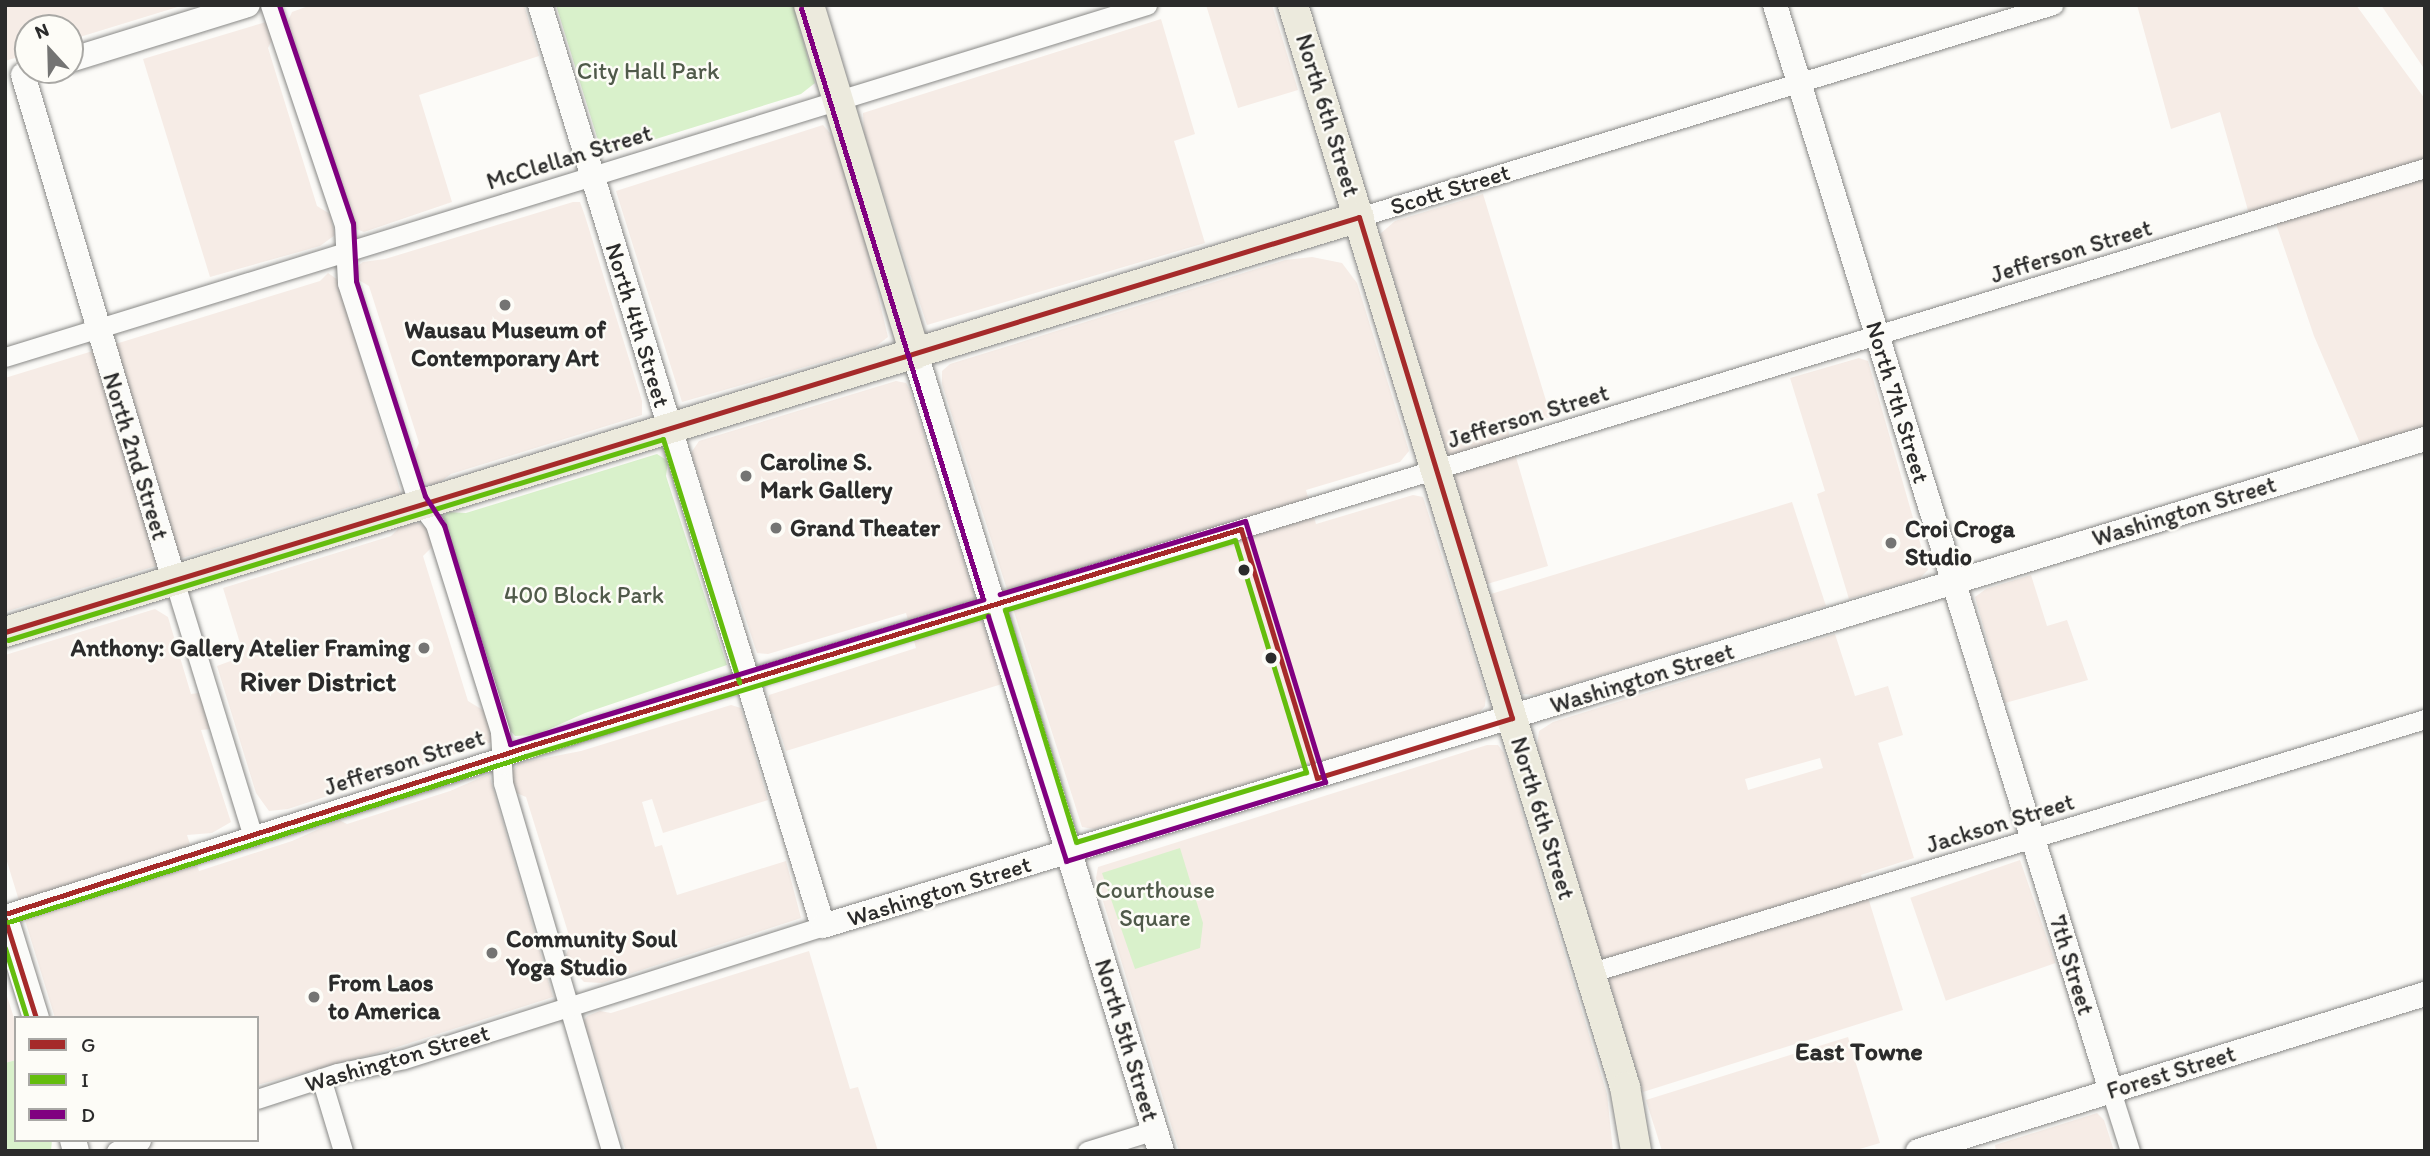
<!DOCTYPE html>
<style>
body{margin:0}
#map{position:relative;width:2430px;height:1156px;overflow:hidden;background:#fcfbf8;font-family:Itim,sans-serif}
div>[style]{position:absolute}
.built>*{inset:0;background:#f6ece6;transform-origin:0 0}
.green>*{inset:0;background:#d9f1cb}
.roads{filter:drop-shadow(0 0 2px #898987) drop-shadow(0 0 2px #898987)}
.minor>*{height:19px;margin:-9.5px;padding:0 9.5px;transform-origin:9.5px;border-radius:9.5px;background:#fbfbf9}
.tertiary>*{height:24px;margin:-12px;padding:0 12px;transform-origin:12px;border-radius:12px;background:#fbfbf9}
.secondary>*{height:26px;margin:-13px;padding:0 13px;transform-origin:13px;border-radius:13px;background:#fbfbf9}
.primary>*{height:30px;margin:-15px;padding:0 15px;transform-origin:15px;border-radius:15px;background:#eceadd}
.bus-1>*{height:5px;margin:-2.5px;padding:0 2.5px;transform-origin:2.5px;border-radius:2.5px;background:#a52a2a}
.bus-2>*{height:5px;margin:-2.5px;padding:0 2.5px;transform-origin:2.5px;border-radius:2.5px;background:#64bd0d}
.bus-3>*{height:5px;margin:-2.5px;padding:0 2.5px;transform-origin:2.5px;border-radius:2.5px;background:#800080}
.dots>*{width:19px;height:19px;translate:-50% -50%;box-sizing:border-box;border:4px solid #fdfcf7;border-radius:50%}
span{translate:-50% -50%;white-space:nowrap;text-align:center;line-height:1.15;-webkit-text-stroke:5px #fdfcf7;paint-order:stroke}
.park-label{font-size:24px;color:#505a4a}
.street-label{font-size:24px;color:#2b2b2b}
.poi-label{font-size:24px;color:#2b2b2b;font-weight:700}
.left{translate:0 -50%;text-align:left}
.right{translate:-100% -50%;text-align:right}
.neighbourhood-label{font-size:26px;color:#2b2b2b;font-weight:700}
.quarter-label{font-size:28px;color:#2b2b2b;font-weight:700}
.frame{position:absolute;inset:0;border:7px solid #2b2b2b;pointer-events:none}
.legend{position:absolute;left:14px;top:1016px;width:245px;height:126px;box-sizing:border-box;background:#fdfcf7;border:2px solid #a9a8a5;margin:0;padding:9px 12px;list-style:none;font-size:21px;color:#2b2b2b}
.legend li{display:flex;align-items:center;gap:14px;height:35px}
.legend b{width:35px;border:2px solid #a9a8a5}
.north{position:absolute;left:14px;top:14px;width:70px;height:70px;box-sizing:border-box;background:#fdfcf7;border:2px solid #a9a8a5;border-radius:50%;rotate:338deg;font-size:19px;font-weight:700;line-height:28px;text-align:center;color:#2b2b2b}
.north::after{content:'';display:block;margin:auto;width:24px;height:32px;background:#747473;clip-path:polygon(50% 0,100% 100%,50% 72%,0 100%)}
</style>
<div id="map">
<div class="built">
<div style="clip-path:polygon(5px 5px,184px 5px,70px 40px,70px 28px,28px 28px,28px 54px,5px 61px)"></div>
<div style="clip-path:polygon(311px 5px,524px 5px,539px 56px,419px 95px,452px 202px,364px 232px,354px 228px,288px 21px,292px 12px)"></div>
<div style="clip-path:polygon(1206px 5px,1272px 5px,1298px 90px,1238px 108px)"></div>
<div style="clip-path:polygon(2137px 5px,2356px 5px,2425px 99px,2425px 439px,2366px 457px,2314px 336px,2273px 215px,2251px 221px,2220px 112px,2171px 129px)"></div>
<div style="clip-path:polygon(2381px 5px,2425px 5px,2425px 70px)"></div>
<div style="clip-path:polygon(1161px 19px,1195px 134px,1174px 141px,1205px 243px,927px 325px,864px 134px,863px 113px)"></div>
<div style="clip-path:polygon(266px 22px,275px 34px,268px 48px,317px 206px,330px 214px,335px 235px,320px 246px,210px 277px,143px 59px)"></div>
<div style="clip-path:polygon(823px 125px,834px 138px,861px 224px,888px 337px,875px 347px,682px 402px,616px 191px)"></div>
<div style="clip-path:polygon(1483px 194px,1551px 417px,1508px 430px,1548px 566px,1487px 584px,1380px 234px,1395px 221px)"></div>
<div style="clip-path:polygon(573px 202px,580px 202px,585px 216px,642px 401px,642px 415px,451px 474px,436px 485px,422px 483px,411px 461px,419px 443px,369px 286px,355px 278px,356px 267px,363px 262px,385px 259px)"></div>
<div style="clip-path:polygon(1312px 257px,1342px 263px,1357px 283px,1409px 451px,1400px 462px,1306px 490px,1316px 524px,1413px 495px,1423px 497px,1486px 695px,1485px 706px,1477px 715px,1385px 743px,1094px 829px,1082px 827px,942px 384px,942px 371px,950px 364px,1285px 260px)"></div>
<div style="clip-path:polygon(328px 273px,338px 280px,402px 497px,389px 495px,5px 612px,5px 378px,320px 281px)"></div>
<div style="clip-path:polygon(1859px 358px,1868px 361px,1928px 570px,1920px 578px,1849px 599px,1817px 494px,1825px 491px,1790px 378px)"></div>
<div style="clip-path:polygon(896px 381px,906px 383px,910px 390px,1002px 684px,786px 751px,774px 714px,768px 711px,769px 695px,916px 648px,906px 613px,768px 654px,757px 653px,691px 453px,699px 441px)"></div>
<div style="clip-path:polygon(1792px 502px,1826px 606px,1536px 695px,1522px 694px,1491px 594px)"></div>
<div style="clip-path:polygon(418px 523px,425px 526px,434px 545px,423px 556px,468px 701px,486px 712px,492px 742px,288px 809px,269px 811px,256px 793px,217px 666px,244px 656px,223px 588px,391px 536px,403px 524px)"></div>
<div style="clip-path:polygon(2031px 575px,2047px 626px,2067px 620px,2088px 680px,2005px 703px,1975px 597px,1986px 589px)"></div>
<div style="clip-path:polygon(155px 609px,168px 617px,191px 694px,199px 693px,210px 729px,201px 730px,231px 822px,212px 833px,187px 835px,199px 871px,292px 841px,339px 820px,347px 824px,450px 791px,489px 774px,553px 997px,385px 1051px,257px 1085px,257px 1018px,55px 1018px,5px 855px,5px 655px)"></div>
<div style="clip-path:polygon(evenodd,1835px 634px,1855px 696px,1888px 686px,1903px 735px,1878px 743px,1914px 858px,1861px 875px,1903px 1010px,1643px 1092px,1537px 747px,1539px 731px,1553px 722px,1835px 634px,1820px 758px,1823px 768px,1748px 790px,1745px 779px,1820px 758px)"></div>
<div style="clip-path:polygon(731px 705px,741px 708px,768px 800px,663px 833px,652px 799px,642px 802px,655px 847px,662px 845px,677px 895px,786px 861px,801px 918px,602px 983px,584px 982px,564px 960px,571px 942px,526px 797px,514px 792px,510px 774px,519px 763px,581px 751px)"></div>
<div style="clip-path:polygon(1487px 745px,1498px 745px,1504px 753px,1607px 1094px,1613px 1151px,1179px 1151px,1096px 878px,1098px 867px)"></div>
<div style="left:2020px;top:860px;width:109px;height:116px;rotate:71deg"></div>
<div style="clip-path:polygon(809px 951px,850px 1089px,858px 1087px,878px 1151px,626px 1151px,591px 1040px,585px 1035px,582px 1024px,587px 1016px,600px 1011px,611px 1013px)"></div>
<div style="clip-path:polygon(5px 990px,16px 1024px,16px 1060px,5px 1063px)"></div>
<div style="clip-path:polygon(1848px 1037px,1880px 1143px,1853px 1151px,1662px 1151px,1646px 1100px)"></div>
<div style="clip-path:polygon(2097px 1113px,2104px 1120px,2114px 1151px,1996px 1151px,1995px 1145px)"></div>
</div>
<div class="green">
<div style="clip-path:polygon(556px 5px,793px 5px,815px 83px,801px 94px,614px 152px,600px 145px,597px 137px)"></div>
<div style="clip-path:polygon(657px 454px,668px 461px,666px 476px,727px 665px,585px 713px,536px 735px,515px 736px,509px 729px,442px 518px,448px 512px,466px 513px)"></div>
<div style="clip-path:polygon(1180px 848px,1203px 923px,1200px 948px,1135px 969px,1102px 873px)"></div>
<div style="clip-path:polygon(16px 1060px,16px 1140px,52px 1140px,51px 1151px,5px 1151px,5px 1063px)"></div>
</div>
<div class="roads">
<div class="minor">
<div style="left:270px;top:5px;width:232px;rotate:71.4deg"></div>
<div style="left:344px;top:225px;width:58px;rotate:87deg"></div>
<div style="left:347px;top:283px;width:228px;rotate:72.1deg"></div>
<div style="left:417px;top:500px;width:30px;rotate:53deg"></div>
<div style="left:435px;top:524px;width:218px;rotate:72.6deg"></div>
<div style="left:500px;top:732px;width:51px;rotate:86.6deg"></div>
<div style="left:503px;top:783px;width:384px;rotate:73.6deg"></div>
<div style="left:1359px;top:217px;width:726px;rotate:-16.99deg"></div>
<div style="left:5px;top:357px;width:1195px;rotate:-17.13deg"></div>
<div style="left:174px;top:580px;width:268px;rotate:72.9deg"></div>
<div style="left:5px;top:914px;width:778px;rotate:-17.57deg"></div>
<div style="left:747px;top:679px;width:1754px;rotate:-16.94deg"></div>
<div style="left:1589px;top:973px;width:874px;rotate:-16.9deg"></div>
<div style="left:321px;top:1078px;width:76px;rotate:73.2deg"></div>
<div style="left:2111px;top:1091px;width:63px;rotate:72.4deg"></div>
<div style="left:257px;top:1099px;width:84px;rotate:-18deg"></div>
<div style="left:337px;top:1073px;width:68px;rotate:-11.8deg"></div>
<div style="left:404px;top:1059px;width:440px;rotate:-17.6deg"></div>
<div style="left:116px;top:1151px;width:25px;rotate:-27deg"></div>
<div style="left:1087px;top:1151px;width:71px;rotate:-17.2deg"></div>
</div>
<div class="tertiary">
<div style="left:540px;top:5px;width:963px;rotate:72.92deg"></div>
<div style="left:823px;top:926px;width:1674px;rotate:-16.91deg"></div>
<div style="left:1775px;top:5px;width:1137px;rotate:72.81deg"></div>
<div style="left:70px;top:60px;width:186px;rotate:-17.2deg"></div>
<div style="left:23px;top:75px;width:527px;rotate:73.35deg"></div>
<div style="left:1918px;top:1151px;width:531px;rotate:-17.21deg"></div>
</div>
<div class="secondary">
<div style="left:915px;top:354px;width:834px;rotate:72.85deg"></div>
<div style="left:5px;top:918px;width:105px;rotate:72.8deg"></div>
<div style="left:73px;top:1140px;width:11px;rotate:75deg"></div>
<div style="left:137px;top:1140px;width:1px"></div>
</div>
<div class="primary">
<div style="left:809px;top:5px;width:365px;rotate:73.1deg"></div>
<div style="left:1293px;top:5px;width:1132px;rotate:72.94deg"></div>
<div style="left:1625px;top:1087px;width:65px;rotate:80.2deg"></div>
<div style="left:5px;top:632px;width:1416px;rotate:-17.04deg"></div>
</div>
</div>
<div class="bus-1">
<div style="left:5px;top:632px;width:1416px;rotate:-17.04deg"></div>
<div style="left:1359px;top:217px;width:524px;rotate:73.02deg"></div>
<div style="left:1512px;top:718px;width:204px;rotate:162.9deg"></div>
<div style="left:1317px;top:778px;width:260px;rotate:-107deg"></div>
<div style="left:1241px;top:529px;width:751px;rotate:163.04deg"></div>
<div style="left:523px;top:748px;width:544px;rotate:162.23deg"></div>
<div style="left:5px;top:919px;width:104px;rotate:72.6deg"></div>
</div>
<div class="bus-2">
<div style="left:1235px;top:540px;width:243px;rotate:73deg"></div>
<div style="left:1306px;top:772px;width:240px;rotate:163.1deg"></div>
<div style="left:1076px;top:842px;width:243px;rotate:-107deg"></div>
<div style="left:1005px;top:610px;width:240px;rotate:-16.9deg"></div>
<div style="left:8px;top:640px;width:685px;rotate:-17.06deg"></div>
<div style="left:663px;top:439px;width:255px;rotate:72.6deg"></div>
<div style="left:8px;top:922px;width:544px;rotate:-17.77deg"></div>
<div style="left:526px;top:756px;width:483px;rotate:-17deg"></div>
<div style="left:5px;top:948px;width:73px;rotate:72.6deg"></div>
</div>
<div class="bus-3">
<div style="left:279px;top:5px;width:230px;rotate:71.3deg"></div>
<div style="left:353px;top:223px;width:58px;rotate:87deg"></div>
<div style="left:356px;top:281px;width:226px;rotate:72.2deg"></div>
<div style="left:425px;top:496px;width:35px;rotate:57deg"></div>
<div style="left:444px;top:525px;width:229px;rotate:73.2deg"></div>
<div style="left:510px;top:744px;width:495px;rotate:-17deg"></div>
<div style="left:983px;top:599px;width:618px;rotate:-107.12deg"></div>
<div style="left:988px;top:616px;width:257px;rotate:72.3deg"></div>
<div style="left:1066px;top:861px;width:271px;rotate:-17deg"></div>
<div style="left:1325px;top:782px;width:273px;rotate:-107deg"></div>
<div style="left:1245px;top:521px;width:256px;rotate:163.4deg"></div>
</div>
<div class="dots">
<div style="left:505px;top:305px;background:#747473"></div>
<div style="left:746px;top:476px;background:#747473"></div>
<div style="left:776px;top:528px;background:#747473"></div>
<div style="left:1891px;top:543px;background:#747473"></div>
<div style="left:1244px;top:570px;background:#2b2b2b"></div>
<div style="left:424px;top:648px;background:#747473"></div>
<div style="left:1271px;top:658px;background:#2b2b2b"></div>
<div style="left:492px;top:953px;background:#747473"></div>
<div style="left:314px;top:997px;background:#747473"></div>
</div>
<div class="park-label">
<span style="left:648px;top:71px">City Hall Park</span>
<span style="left:584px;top:595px">400 Block Park</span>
<span style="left:1155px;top:904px">Courthouse<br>Square</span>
</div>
<div class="street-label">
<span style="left:1328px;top:115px;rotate:73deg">North 6th Street</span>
<span style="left:569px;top:157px;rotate:-17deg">McClellan Street</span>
<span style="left:1450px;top:189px;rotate:-17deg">Scott Street</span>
<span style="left:2071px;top:251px;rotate:-17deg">Jefferson Street</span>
<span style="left:638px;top:325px;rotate:73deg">North 4th Street</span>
<span style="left:1898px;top:402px;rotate:73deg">North 7th Street</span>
<span style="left:1528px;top:416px;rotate:-17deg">Jefferson Street</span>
<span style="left:136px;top:456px;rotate:73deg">North 2nd Street</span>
<span style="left:2184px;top:511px;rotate:-17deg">Washington Street</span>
<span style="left:1642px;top:678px;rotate:-17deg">Washington Street</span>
<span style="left:404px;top:762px;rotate:-18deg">Jefferson Street</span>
<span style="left:1543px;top:818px;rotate:73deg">North 6th Street</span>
<span style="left:2000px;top:823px;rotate:-17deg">Jackson Street</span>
<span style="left:939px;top:891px;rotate:-17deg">Washington Street</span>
<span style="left:2072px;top:965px;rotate:73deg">7th Street</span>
<span style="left:1127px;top:1040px;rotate:73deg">North 5th Street</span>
<span style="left:397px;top:1058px;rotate:-16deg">Washington Street</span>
<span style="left:2171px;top:1072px;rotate:-17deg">Forest Street</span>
</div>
<div class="poi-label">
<span style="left:505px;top:344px">Wausau Museum of<br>Contemporary Art</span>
<span class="left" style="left:760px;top:476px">Caroline S.<br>Mark Gallery</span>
<span class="left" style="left:790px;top:528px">Grand Theater</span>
<span class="left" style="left:1905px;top:543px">Croi Croga<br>Studio</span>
<span class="right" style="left:410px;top:648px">Anthony: Gallery Atelier Framing</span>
<span class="left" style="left:506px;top:953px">Community Soul<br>Yoga Studio</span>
<span class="left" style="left:328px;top:997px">From Laos<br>to America</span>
</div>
<div class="neighbourhood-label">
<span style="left:1859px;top:1052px">East Towne</span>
</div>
<div class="quarter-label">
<span style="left:318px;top:681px">River District</span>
</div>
<div class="frame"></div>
<ul class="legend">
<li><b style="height:9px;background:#a52a2a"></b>G</li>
<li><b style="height:9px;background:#64bd0d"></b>I</li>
<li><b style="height:9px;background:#800080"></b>D</li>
</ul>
<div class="north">N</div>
</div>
